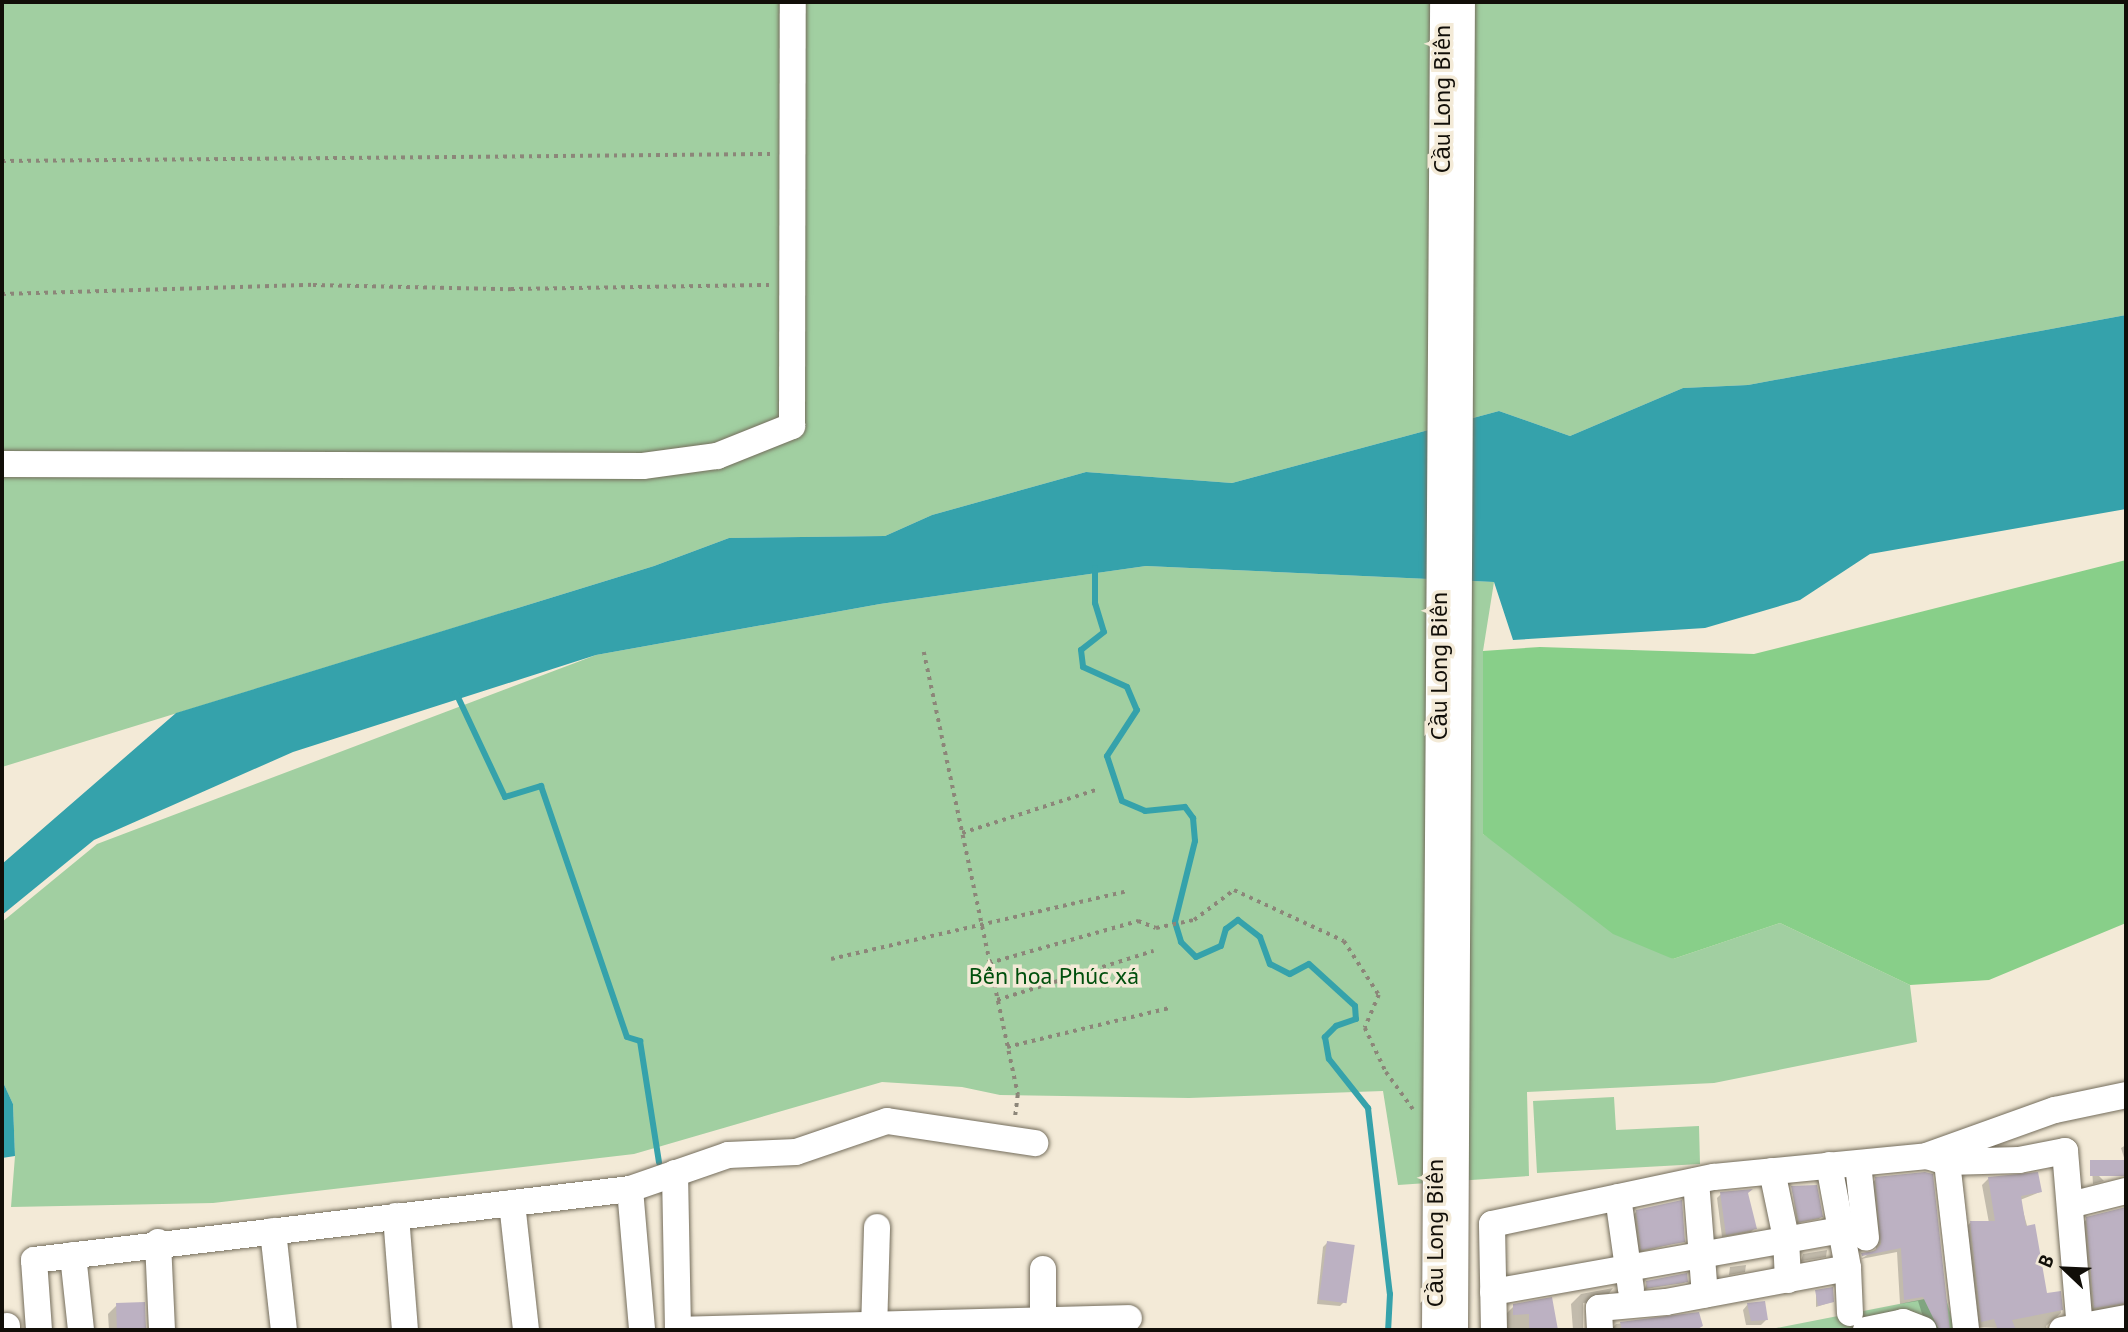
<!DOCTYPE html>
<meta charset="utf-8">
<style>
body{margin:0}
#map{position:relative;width:2128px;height:1332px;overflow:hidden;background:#f3ead7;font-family:"PT Sans",sans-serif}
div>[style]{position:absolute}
.green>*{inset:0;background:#a1cfa1}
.forest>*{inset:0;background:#88cf89}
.water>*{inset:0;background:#35a2ab}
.shadow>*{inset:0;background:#0003}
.stream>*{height:6px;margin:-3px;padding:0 3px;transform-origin:3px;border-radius:3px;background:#35a2ab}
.building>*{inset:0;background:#bcb1c2;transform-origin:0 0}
.path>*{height:3.5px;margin-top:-1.75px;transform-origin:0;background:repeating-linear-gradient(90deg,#8c8679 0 3.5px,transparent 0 8.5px)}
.roads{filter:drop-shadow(0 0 2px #746d5c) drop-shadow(0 0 2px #746d5c)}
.minor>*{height:26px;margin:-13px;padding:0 13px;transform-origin:13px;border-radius:13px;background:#fff}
.rail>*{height:8px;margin-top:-4px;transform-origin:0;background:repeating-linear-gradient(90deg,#f3ead7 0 16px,#615b51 0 32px);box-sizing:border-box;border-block:2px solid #615b51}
.bridges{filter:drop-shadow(0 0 2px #746d5c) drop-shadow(0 0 2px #746d5c)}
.minor-bridge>*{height:26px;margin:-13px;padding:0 13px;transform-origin:13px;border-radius:13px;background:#fff}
span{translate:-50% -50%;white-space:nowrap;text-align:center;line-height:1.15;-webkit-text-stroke:7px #f3ead7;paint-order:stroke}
.street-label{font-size:24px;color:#110e08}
.park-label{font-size:24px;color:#004f0c}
.frame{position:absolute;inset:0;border:4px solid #110e08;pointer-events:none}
.north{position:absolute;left:2030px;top:1234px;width:70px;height:70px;-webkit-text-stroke:5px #f3ead7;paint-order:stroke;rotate:293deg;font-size:19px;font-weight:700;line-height:28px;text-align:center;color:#110e08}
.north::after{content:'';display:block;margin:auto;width:24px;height:32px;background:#110e08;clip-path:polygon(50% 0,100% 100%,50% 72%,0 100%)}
</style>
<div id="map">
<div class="green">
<div style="clip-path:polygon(2px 2px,2126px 2px,2126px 315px,1748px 385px,1683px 388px,1570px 436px,1499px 411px,1232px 483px,1086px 472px,932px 515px,885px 536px,729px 538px,654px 566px,2px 767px)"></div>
<div style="clip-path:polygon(1146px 566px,1494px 582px,1483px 651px,1483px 834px,1673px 959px,1780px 923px,1910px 985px,1917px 1042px,1714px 1083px,1527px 1092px,1529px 1176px,1398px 1185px,1383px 1091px,1189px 1098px,1000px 1095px,962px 1087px,882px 1082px,634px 1154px,213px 1203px,11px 1207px,15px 1156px,13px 1104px,2px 1080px,2px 922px,97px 844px,596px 655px,880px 604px)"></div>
<div style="clip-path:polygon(1614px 1097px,1616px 1130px,1699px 1126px,1700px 1164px,1537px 1173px,1533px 1101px)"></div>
<div style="clip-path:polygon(1945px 1295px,1955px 1330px,1766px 1330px)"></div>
</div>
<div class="forest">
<div style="clip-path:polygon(2126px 560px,2126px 923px,1989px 980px,1910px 985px,1780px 923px,1673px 959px,1613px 934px,1483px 834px,1483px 651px,1540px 647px,1754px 654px)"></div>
</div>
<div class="water">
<div style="clip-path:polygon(2126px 315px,2126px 509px,1870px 554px,1800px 600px,1705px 628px,1513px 640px,1494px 582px,1146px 566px,880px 604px,596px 655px,293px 752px,94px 840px,2px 915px,2px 864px,176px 713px,654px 566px,729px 538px,885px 536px,932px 515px,1086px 472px,1232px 483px,1499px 411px,1570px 436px,1683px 388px,1748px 385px)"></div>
<div style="clip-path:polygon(2px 1080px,13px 1104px,15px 1156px,2px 1158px)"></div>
</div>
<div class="shadow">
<div style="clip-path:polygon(2126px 1145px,2126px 1164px,2121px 1148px)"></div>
<div style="clip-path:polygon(2092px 1169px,2104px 1181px,2093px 1184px)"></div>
<div style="clip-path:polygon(1989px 1178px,2040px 1192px,2020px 1200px,2046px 1295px,2059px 1293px,2061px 1313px,2046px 1326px,2047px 1330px,1975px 1327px,1964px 1229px,1970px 1223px,1989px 1223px,1982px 1185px)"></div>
<div style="clip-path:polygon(1876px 1179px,1943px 1308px,1950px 1330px,1933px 1330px,1924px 1320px,1918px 1301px,1900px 1304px,1897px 1252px,1861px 1259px,1876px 1249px,1871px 1184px)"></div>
<div style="clip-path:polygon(1792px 1188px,1821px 1217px,1819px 1219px,1797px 1223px)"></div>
<div style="clip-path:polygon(1721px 1194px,1755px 1228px,1751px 1232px,1722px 1237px,1717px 1198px)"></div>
<div style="clip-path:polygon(1637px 1211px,1683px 1241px,1637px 1253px,1632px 1216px)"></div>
<div style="clip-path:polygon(2126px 1215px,2126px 1311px,2088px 1313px,2081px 1225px,2087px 1219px)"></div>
<div style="clip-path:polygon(1328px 1242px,1345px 1301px,1340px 1306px,1317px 1304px,1323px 1247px)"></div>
<div style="clip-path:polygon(1827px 1250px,1826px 1257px,1801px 1261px,1803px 1254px)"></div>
<div style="clip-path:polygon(1746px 1265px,1745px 1272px,1729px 1275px,1730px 1267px)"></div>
<div style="clip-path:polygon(1686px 1281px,1684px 1283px,1645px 1289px,1647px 1282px)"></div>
<div style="clip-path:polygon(1613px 1288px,1604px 1300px,1583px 1303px,1583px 1330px,1573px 1330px,1571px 1304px,1581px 1294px)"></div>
<div style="clip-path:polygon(1816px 1292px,1832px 1302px,1816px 1307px)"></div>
<div style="clip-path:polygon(1551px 1299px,1556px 1330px,1504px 1330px,1504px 1316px,1514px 1306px)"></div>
<div style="clip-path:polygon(143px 1304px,146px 1330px,109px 1330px,108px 1314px,116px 1306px)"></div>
<div style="clip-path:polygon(1748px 1304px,1766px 1320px,1761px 1325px,1746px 1325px,1743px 1310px)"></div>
<div style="clip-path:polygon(1698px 1314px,1701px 1326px,1696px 1330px,1610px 1330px,1616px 1324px)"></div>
</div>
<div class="stream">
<div style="left:1095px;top:568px;width:35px;rotate:90deg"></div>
<div style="left:1095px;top:603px;width:30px;rotate:73deg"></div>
<div style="left:1104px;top:632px;width:29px;rotate:142deg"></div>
<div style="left:1081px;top:650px;width:17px;rotate:83deg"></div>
<div style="left:1083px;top:667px;width:48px;rotate:24.4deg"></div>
<div style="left:1127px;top:687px;width:25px;rotate:67deg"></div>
<div style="left:1137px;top:710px;width:55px;rotate:123.1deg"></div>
<div style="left:1107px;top:756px;width:47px;rotate:71.6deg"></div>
<div style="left:1122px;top:801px;width:25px;rotate:23deg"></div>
<div style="left:1145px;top:811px;width:40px;rotate:-5.7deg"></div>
<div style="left:1185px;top:807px;width:14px;rotate:54deg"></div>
<div style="left:1193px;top:818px;width:23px;rotate:85deg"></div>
<div style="left:1195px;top:841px;width:83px;rotate:103.9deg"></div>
<div style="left:1175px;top:922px;width:21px;rotate:73deg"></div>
<div style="left:1181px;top:942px;width:21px;rotate:45deg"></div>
<div style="left:1196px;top:957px;width:27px;rotate:-24deg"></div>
<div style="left:1221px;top:946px;width:18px;rotate:-74deg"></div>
<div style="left:1226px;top:929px;width:15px;rotate:-37deg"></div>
<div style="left:1238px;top:920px;width:28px;rotate:38deg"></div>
<div style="left:1260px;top:937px;width:29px;rotate:70deg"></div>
<div style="left:1270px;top:964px;width:22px;rotate:27deg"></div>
<div style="left:1290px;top:974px;width:21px;rotate:-28deg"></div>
<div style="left:1309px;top:964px;width:62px;rotate:42.4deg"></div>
<div style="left:1355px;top:1006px;width:13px;rotate:86deg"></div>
<div style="left:1356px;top:1019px;width:21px;rotate:161deg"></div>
<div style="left:1336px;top:1026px;width:16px;rotate:135deg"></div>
<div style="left:1325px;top:1037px;width:22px;rotate:80deg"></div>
<div style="left:1329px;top:1059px;width:63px;rotate:51.5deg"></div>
<div style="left:1368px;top:1108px;width:187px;rotate:83.3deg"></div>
<div style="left:1390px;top:1294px;width:36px;rotate:93deg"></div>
<div style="left:456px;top:693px;width:115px;rotate:64.8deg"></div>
<div style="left:505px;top:797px;width:38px;rotate:-17deg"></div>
<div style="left:541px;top:786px;width:265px;rotate:71.1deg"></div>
<div style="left:627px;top:1037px;width:14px;rotate:17deg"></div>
<div style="left:640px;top:1041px;width:123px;rotate:81.1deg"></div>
</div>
<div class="building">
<div style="left:2126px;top:1160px;width:16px;height:36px;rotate:90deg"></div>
<div style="clip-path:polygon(1925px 1172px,1933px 1174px,1950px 1330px,1939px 1330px,1923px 1297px,1904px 1300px,1901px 1248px,1862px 1256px,1861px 1253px,1875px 1251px,1881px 1244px,1875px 1177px)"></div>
<div style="clip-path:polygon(2038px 1172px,2042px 1192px,2021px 1196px,2026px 1226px,2035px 1224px,2047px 1293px,2061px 1291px,2063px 1310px,2012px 1320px,2016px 1330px,1998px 1330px,1994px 1319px,1981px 1322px,1970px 1221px,1995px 1221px,1988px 1177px)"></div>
<div style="clip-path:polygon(1817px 1185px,1823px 1217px,1799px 1222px,1791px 1186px)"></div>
<div style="clip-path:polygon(1753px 1189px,1748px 1193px,1757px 1229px,1726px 1235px,1720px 1192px)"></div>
<div style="clip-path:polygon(1682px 1200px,1685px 1242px,1641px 1250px,1636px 1210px)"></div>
<div style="clip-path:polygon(2126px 1207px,2126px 1303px,2094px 1308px,2086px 1217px)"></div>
<div style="left:1327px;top:1241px;width:28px;height:59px;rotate:8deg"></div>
<div style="clip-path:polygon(1687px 1273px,1688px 1282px,1647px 1288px,1646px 1281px)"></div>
<div style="clip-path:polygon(1833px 1287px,1834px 1302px,1818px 1306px,1815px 1290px)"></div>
<div style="clip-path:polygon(1552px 1297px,1558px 1330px,1529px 1330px,1529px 1314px,1513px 1315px,1513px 1304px)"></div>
<div style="clip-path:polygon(1765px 1301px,1768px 1320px,1751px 1321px,1747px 1303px)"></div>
<div style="left:145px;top:1302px;width:28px;height:29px;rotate:88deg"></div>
<div style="clip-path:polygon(1699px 1312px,1703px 1326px,1696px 1330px,1622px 1330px,1620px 1322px)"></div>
</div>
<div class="path">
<div style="left:2px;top:161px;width:770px;rotate:-0.52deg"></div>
<div style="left:2px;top:294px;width:311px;rotate:-1.7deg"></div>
<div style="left:313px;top:285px;width:198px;rotate:1.2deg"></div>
<div style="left:511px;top:289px;width:258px;rotate:-0.9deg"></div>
<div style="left:924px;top:652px;width:453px;rotate:78deg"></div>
<div style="left:1018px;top:1095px;width:25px;rotate:97deg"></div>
<div style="left:962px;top:833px;width:144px;rotate:-17.8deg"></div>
<div style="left:831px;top:959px;width:304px;rotate:-12.9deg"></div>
<div style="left:989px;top:963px;width:155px;rotate:-15.7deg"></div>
<div style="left:1138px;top:921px;width:19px;rotate:21deg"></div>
<div style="left:1156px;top:928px;width:39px;rotate:-12deg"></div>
<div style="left:1194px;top:920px;width:50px;rotate:-36.9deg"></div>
<div style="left:1234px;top:890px;width:121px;rotate:24.9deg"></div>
<div style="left:1344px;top:941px;width:64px;rotate:57.1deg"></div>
<div style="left:1379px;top:995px;width:36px;rotate:113deg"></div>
<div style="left:1365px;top:1028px;width:49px;rotate:64.5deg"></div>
<div style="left:1386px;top:1072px;width:46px;rotate:53.9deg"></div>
<div style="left:997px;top:1000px;width:164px;rotate:-17.4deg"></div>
<div style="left:1007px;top:1047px;width:167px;rotate:-13.5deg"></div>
</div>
<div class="roads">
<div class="minor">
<div style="left:2px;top:464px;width:641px;rotate:0.18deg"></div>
<div style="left:643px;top:466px;width:75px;rotate:-7.7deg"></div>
<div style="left:717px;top:456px;width:81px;rotate:-21.8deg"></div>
<div style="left:792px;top:426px;width:424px;rotate:-89.9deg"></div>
<div style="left:1929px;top:1155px;width:134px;rotate:-19.7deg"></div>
<div style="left:2055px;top:1110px;width:73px;rotate:-11.9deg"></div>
<div style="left:1947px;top:1162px;width:169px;rotate:83.5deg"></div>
<div style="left:1858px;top:1164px;width:74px;rotate:83.8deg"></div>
<div style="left:1829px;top:1165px;width:105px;rotate:79.5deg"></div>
<div style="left:1848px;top:1268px;width:45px;rotate:87.5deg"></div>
<div style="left:1772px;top:1171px;width:68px;rotate:78.2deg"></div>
<div style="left:1786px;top:1238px;width:42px;rotate:87.3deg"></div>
<div style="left:675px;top:1173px;width:157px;rotate:88.9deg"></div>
<div style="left:1696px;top:1181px;width:114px;rotate:85.5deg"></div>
<div style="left:630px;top:1189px;width:142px;rotate:85.1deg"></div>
<div style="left:1618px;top:1197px;width:93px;rotate:82deg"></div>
<div style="left:512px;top:1203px;width:128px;rotate:83.7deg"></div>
<div style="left:2070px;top:1205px;width:58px;rotate:-14deg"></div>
<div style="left:396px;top:1216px;width:114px;rotate:85.5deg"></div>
<div style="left:273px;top:1231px;width:100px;rotate:83.7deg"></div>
<div style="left:158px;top:1242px;width:88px;rotate:87.4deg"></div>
<div style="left:73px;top:1255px;width:75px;rotate:83.9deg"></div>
<div style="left:1043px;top:1269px;width:51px;rotate:90deg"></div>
<div style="left:1493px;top:1292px;width:353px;rotate:-10.1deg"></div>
<div style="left:7px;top:1326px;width:4px;rotate:90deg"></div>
<div style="left:39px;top:1330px;width:70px;rotate:-94.1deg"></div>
<div style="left:34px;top:1260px;width:600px;rotate:-6.79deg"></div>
<div style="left:630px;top:1189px;width:104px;rotate:-19.1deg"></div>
<div style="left:728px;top:1155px;width:68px;rotate:-2.5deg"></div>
<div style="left:796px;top:1152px;width:96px;rotate:-18.8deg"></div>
<div style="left:887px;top:1121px;width:150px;rotate:8.5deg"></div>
<div style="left:678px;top:1330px;width:451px;rotate:-1.5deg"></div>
<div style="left:874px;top:1330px;width:103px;rotate:-88.3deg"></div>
<div style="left:1494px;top:1330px;width:106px;rotate:-91.1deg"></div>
<div style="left:1492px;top:1224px;width:227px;rotate:-12deg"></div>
<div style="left:1714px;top:1177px;width:214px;rotate:-5.6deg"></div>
<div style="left:1927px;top:1156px;width:21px;rotate:17deg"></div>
<div style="left:1947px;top:1162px;width:72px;rotate:-1.6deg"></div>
<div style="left:2019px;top:1160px;width:47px;rotate:-11.1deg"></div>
<div style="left:2065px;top:1151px;width:180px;rotate:85.2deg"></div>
<div style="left:1600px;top:1330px;width:22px;rotate:-93deg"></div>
<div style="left:1599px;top:1308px;width:67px;rotate:-5.1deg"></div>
<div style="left:1666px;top:1302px;width:185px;rotate:-10.6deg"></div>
<div style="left:1866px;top:1330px;width:38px;rotate:-12deg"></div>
<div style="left:1903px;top:1322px;width:22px;rotate:21deg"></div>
<div style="left:2062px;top:1330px;width:65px;rotate:-10.6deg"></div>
</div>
</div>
<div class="rail">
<div style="left:1444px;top:1330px;width:1328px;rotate:-89.65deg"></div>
</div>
<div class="bridges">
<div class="minor-bridge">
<div style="left:1435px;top:1330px;width:1328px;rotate:-89.65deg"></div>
<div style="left:1455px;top:1330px;width:1328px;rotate:-89.7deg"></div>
</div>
</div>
<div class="street-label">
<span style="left:1442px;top:99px;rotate:-90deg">Cầu Long Biên</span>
<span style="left:1439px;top:666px;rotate:-90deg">Cầu Long Biên</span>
<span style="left:1435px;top:1233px;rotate:-90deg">Cầu Long Biên</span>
</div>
<div class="park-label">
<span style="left:1054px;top:976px">Bến hoa Phúc xá</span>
</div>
<div class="frame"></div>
<div class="north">B</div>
</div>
